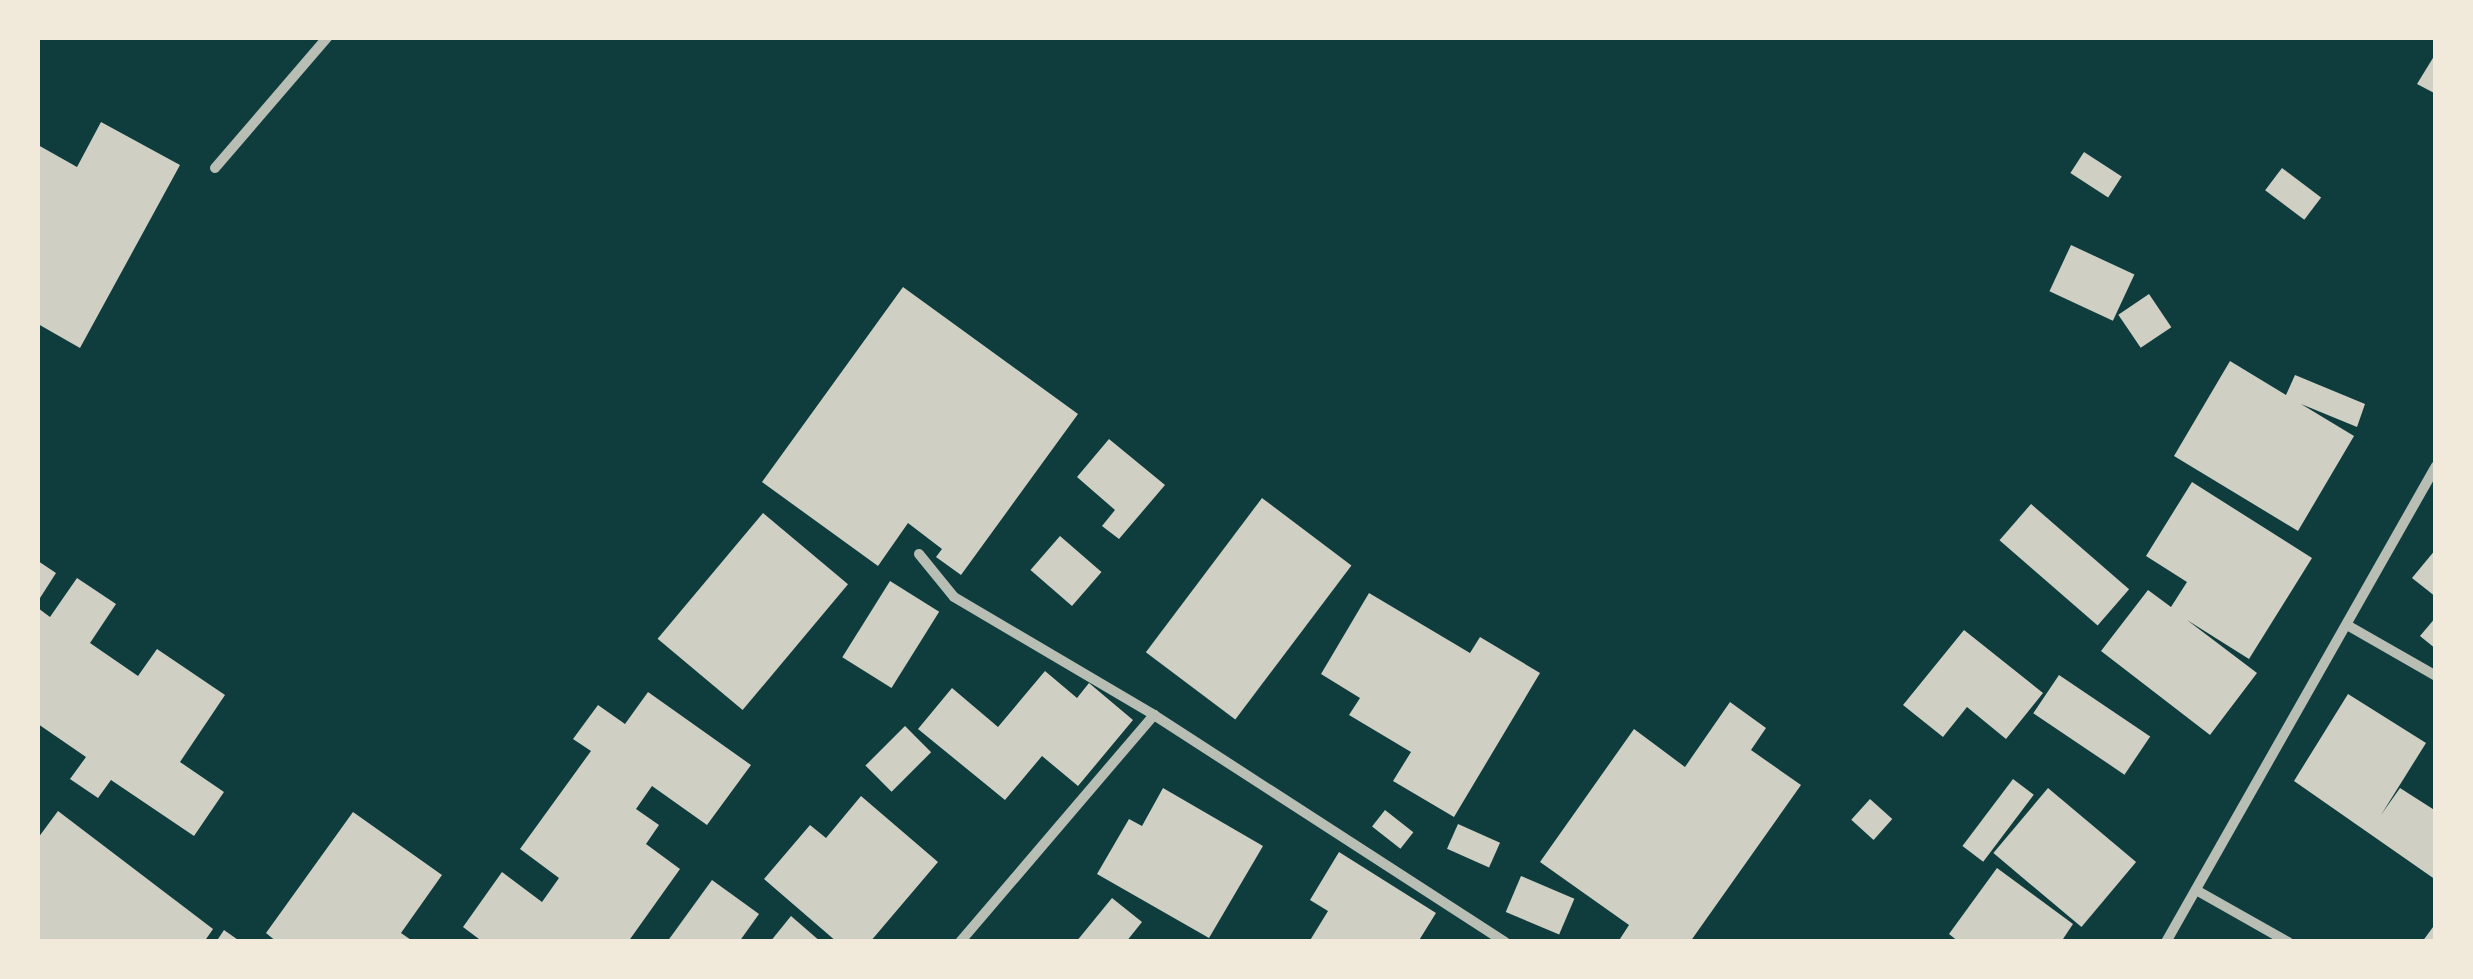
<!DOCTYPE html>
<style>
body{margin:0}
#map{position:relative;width:2473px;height:979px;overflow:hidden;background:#0f3d3e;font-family:Mulish,sans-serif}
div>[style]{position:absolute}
.building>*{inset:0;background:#cfcfc3;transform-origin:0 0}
.minor>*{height:10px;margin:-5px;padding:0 5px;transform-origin:5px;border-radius:5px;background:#b8beb3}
span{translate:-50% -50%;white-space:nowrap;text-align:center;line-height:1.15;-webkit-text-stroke:8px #f1e9da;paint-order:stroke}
.frame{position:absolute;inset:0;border:40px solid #f1e9da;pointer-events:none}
</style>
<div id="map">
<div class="building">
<div style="clip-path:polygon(2436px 53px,2436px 94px,2417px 84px)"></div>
<div style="clip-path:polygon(101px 122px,180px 165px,80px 348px,38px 324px,38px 145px,77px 167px)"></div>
<div style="left:2084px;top:152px;width:45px;height:25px;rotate:33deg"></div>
<div style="left:2282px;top:168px;width:49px;height:28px;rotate:37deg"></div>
<div style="left:2071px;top:245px;width:70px;height:51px;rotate:25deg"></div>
<div style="clip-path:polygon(903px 287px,1078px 414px,961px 575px,936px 557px,942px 549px,908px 523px,878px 566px,762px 482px)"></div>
<div style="left:2149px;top:294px;width:40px;height:37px;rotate:56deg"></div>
<div style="clip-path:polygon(2230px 361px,2286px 395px,2295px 375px,2365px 404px,2357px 427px,2301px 404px,2354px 436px,2298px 531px,2174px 456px)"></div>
<div style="clip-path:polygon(1109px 439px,1165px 485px,1119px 539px,1102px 526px,1115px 510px,1077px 477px)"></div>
<div style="clip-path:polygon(2192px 482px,2312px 558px,2249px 659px,2187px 620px,2257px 673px,2210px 735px,2101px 651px,2148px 590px,2171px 607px,2187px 582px,2146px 556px)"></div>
<div style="left:1262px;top:498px;width:112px;height:193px;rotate:37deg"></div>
<div style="left:2031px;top:504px;width:130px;height:48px;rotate:41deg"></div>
<div style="left:763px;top:513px;width:111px;height:164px;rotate:40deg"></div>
<div style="left:1060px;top:536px;width:55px;height:45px;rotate:41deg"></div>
<div style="clip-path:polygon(2436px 549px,2436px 597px,2412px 578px)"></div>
<div style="clip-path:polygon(38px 561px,56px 573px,40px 598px,38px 597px)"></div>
<div style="clip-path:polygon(77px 578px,116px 604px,90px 643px,138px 676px,157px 649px,225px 695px,180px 762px,224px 792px,194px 836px,111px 780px,98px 798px,70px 779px,86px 757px,38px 724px,38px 608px,50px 617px)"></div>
<div style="left:890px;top:581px;width:58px;height:90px;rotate:32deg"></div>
<div style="clip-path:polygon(1369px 593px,1470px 653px,1480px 637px,1540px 673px,1454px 817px,1393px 781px,1411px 752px,1349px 715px,1360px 698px,1321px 674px)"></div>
<div style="clip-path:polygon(2436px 617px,2436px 649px,2420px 636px)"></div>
<div style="clip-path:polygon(1964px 630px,2043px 693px,2006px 739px,1967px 707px,1943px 737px,1903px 705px)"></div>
<div style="clip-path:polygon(1045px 671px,1077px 698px,1089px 683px,1133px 720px,1078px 786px,1042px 756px,1005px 800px,918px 729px,952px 688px,998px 727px)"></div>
<div style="left:2059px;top:675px;width:110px;height:46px;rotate:34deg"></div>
<div style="clip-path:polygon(648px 692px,751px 765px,707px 825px,652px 786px,636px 809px,659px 825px,646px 844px,680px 869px,628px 942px,483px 942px,463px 927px,502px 872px,542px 902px,559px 878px,520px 849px,591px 751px,573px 739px,598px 705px,625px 724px)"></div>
<div style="clip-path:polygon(2348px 694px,2426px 743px,2381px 815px,2400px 788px,2436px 811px,2436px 880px,2294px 781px)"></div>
<div style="clip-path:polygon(1730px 702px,1766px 728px,1751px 750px,1801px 785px,1690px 942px,1618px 942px,1629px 925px,1540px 862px,1634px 729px,1685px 767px)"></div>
<div style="left:905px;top:726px;width:37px;height:56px;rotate:45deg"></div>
<div style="left:2013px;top:779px;width:26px;height:84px;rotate:37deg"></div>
<div style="clip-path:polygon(1163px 788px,1263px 846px,1209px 938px,1097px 874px,1129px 819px,1142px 826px)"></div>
<div style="left:2048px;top:788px;width:115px;height:85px;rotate:40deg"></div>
<div style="clip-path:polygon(861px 796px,938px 862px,870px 942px,837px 942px,764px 879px,810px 825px,826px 838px)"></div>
<div style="left:1870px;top:799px;width:30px;height:28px;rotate:42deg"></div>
<div style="left:1385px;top:810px;width:36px;height:21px;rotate:38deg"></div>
<div style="clip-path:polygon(58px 811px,213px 929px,204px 942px,38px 942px,38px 838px)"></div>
<div style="clip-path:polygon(353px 812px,442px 875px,401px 933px,414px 942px,277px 942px,266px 933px)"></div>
<div style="left:1458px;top:824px;width:46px;height:27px;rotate:24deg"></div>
<div style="clip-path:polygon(1339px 852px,1436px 913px,1418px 942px,1309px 942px,1328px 911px,1310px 900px)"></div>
<div style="clip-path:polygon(1997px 868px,2073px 924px,2061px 942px,1959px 942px,1949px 934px)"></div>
<div style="left:1521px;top:876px;width:58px;height:39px;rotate:23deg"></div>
<div style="clip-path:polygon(712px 880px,759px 914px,739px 942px,667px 942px)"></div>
<div style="clip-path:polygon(1112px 898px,1142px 922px,1126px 942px,1076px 942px)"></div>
<div style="clip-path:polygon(791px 916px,821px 942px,770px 942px)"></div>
<div style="clip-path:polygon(2436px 923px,2436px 942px,2422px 942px)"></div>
<div style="clip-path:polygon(224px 930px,241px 942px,216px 942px)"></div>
</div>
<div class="minor">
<div style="left:215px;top:168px;width:172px;rotate:-49.3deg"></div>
<div style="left:919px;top:554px;width:55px;rotate:50.9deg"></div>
<div style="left:954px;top:597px;width:232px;rotate:30.5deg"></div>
<div style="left:1154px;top:715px;width:418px;rotate:32.9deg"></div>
<div style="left:2347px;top:625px;width:103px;rotate:29.8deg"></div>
<div style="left:2196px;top:890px;width:106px;rotate:29.5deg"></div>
<div style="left:960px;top:942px;width:299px;rotate:-49.5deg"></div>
<div style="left:2166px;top:942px;width:547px;rotate:-60.44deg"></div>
</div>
<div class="frame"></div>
</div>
